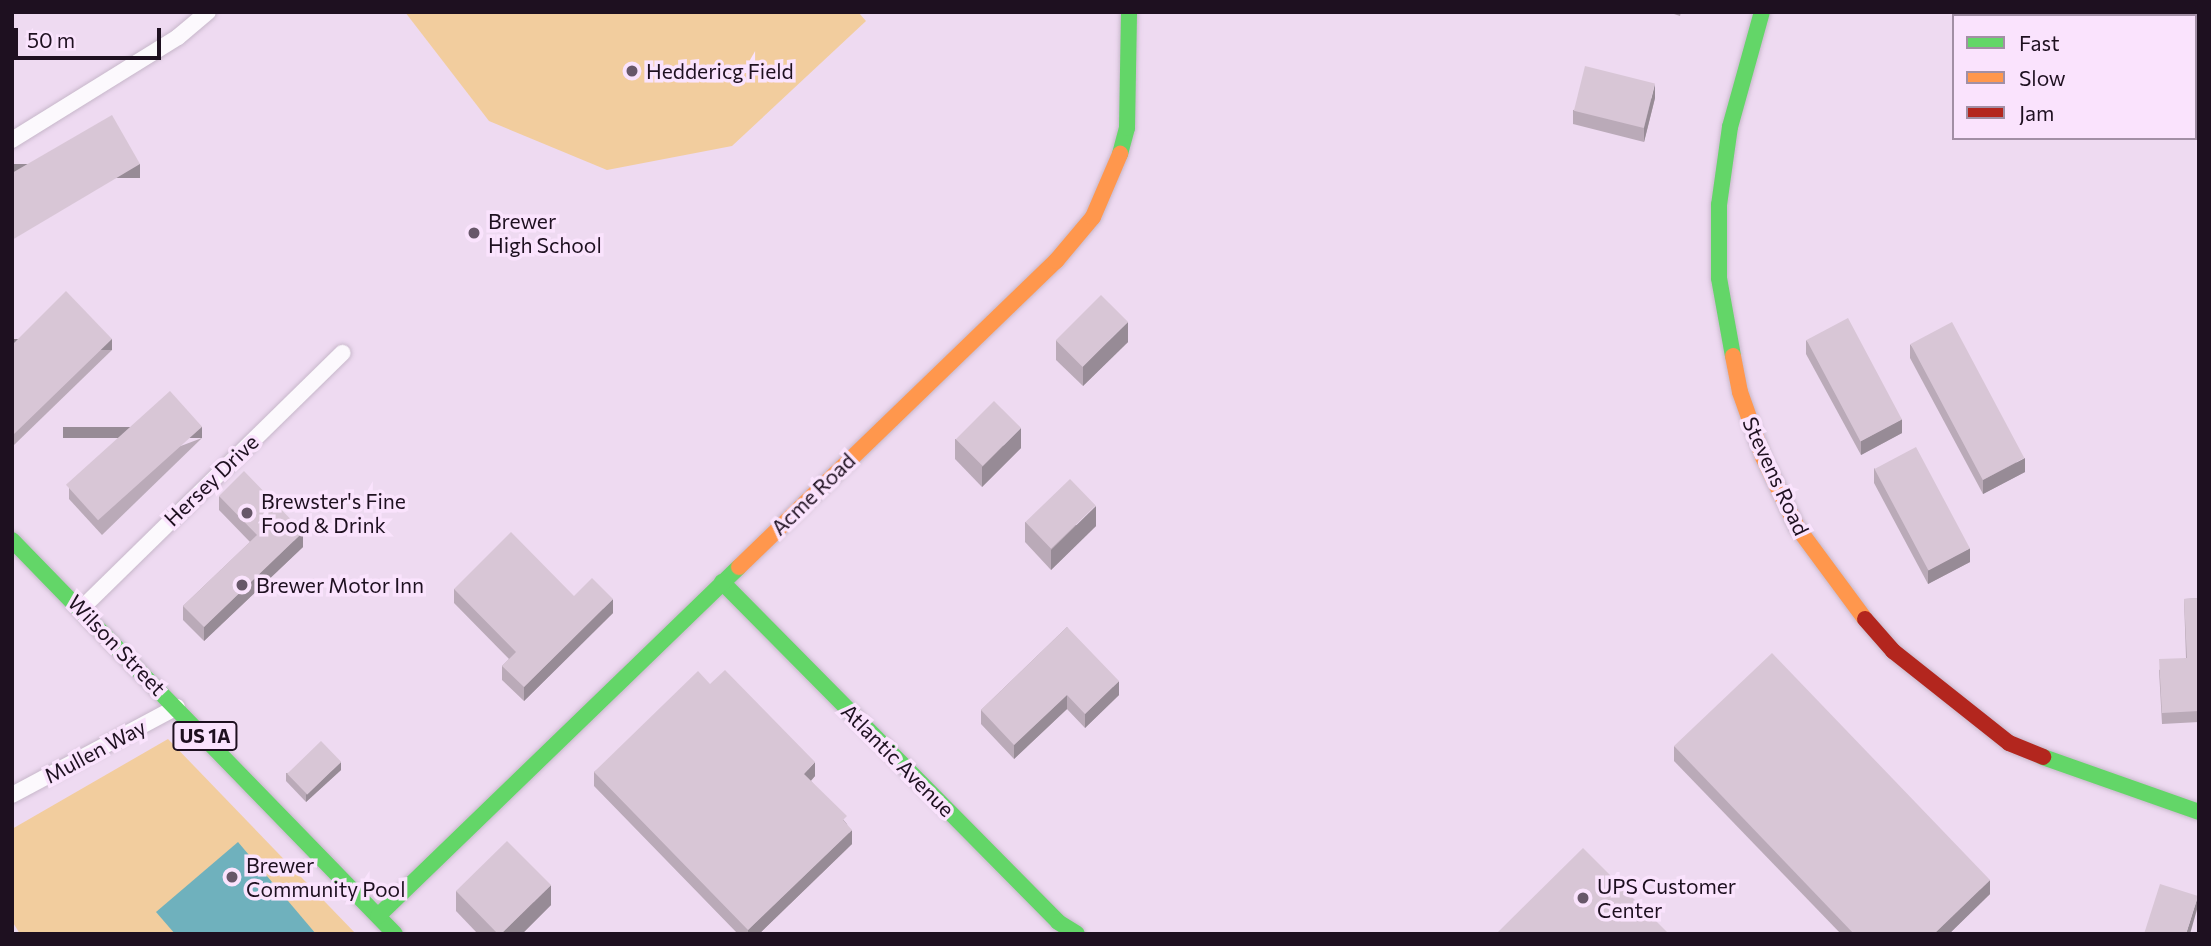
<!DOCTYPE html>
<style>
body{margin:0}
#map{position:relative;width:2211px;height:946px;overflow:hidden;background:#eedaf1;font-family:Commissioner,sans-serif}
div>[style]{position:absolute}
.green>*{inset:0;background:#f2cd9e}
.water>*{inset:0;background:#6fb1bd}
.roads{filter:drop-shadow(0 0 2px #c7b7ca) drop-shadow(0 0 2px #c7b7ca)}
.street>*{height:16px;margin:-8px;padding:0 8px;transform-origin:8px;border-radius:8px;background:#fcf9fd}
.fast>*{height:16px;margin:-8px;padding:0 8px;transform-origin:8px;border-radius:8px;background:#63d668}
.slow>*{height:16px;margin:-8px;padding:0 8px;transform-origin:8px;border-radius:8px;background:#ff974d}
.jam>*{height:16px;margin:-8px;padding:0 8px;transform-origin:8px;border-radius:8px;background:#b3261e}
.wall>*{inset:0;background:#baaab8}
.shaded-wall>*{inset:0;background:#978b96;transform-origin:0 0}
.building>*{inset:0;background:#d8c6d6;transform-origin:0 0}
.dots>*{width:19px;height:19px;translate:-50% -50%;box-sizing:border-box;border:4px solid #fae3fd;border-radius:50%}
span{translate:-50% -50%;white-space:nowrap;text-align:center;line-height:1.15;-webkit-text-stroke:7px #fae3fd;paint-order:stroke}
.shield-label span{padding:2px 5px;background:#fae3fd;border:2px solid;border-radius:5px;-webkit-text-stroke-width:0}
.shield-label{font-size:19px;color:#1e1020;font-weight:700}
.poi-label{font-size:21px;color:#1e1020}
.left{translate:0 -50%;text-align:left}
.street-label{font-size:21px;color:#1e1020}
.frame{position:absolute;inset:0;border:14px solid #1e1020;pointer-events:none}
.legend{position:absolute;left:1952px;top:14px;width:245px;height:126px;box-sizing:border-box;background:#fae3fd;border:2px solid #a28fa5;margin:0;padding:9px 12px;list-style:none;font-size:21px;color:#1e1020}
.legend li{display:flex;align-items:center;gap:14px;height:35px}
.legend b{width:35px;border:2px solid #a28fa5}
.scale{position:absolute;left:14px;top:28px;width:147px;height:32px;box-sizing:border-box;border:4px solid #1e1020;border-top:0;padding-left:9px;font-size:21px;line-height:24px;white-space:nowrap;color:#1e1020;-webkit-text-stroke:5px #fae3fd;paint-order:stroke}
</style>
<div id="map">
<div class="green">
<div style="clip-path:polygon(405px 12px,858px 12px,866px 21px,732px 146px,607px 170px,489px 121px)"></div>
<div style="clip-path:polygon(168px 739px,356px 934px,20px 934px,12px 921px,12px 829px)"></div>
</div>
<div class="water">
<div style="clip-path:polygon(238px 842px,316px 934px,175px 934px,156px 912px)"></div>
</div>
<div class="roads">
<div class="street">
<div style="left:12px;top:140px;width:195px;rotate:-31.8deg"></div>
<div style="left:178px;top:37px;width:39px;rotate:-40deg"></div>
<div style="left:81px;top:609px;width:366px;rotate:-44.4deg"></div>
<div style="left:12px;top:795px;width:187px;rotate:-28.1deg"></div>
</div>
<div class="fast">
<div style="left:1120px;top:154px;width:27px;rotate:-75deg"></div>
<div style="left:1127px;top:128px;width:116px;rotate:-89deg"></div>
<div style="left:1733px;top:356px;width:79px;rotate:-100.2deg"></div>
<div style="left:1719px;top:278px;width:73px;rotate:-90deg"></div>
<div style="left:1719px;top:205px;width:79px;rotate:-82deg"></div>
<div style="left:1730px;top:127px;width:119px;rotate:-74.5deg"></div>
<div style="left:12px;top:540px;width:549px;rotate:45.81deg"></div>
<div style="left:722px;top:582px;width:478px;rotate:45.3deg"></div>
<div style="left:1058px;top:922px;width:22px;rotate:32deg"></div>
<div style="left:2043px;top:757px;width:165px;rotate:19.4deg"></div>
<div style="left:378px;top:916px;width:502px;rotate:-44.03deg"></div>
</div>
<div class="slow">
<div style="left:1733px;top:356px;width:37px;rotate:79deg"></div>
<div style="left:1740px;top:392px;width:69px;rotate:70.5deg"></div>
<div style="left:1763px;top:457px;width:78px;rotate:64.1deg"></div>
<div style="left:1797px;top:527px;width:114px;rotate:53.5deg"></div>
<div style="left:739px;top:567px;width:441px;rotate:-44deg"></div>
<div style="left:1056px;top:261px;width:57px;rotate:-49.9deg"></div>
<div style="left:1093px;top:217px;width:69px;rotate:-66.8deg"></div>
</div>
<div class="jam">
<div style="left:1865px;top:619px;width:43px;rotate:48.8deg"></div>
<div style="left:1893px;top:651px;width:148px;rotate:38.4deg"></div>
<div style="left:2009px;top:743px;width:37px;rotate:22deg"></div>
</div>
</div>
<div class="wall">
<div style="clip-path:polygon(1668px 12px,1681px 12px,1680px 16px)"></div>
<div style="clip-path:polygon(1655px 98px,1644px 142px,1573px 124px,1573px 110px)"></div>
<div style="clip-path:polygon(1056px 340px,1128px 342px,1083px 386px,1056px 360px)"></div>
<div style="clip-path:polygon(1806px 340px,1902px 433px,1861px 455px,1806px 354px)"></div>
<div style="clip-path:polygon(1910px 344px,2025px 472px,1983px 494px,1910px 358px)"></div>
<div style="clip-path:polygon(12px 345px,112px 350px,14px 445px,12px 443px)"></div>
<div style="clip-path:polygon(202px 438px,102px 535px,69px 499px,69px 488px)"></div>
<div style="clip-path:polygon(955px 439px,1021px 448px,982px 487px,955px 459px)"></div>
<div style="clip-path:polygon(1874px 468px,1970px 562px,1928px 584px,1874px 483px)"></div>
<div style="clip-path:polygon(219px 496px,303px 547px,204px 641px,183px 620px,183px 606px,250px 542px,219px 510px)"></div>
<div style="clip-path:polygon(1025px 522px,1096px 526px,1051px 570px,1025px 542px)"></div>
<div style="clip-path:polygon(454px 589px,574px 596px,613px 613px,524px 701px,502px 680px,502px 666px,509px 659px,454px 603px)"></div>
<div style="clip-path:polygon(2199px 598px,2199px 722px,2162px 724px,2159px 670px,2186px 658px,2184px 599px)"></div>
<div style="clip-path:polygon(1067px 627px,1119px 695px,1085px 728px,1067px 709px,1014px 759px,981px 724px,981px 710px)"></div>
<div style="clip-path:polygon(710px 684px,815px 776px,811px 781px,847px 824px,852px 844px,759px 934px,738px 934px,594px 786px,594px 772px)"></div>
<div style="clip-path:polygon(1674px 746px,1990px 894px,1949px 934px,1841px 934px,1674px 761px)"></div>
<div style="clip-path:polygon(341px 770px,306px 802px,286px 781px,286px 773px)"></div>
<div style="clip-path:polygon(456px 891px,551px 905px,522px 934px,478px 934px,456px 911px)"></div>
</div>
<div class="shaded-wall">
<div style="clip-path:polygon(1655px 84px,1655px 98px,1644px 142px,1644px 128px)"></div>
<div style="left:140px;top:164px;width:14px;height:149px;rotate:90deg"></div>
<div style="clip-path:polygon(1128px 322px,1128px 342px,1083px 386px,1083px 366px)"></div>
<div style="left:112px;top:339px;width:11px;height:136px;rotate:90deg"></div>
<div style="clip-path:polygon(1902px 419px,1902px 433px,1861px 455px,1861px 441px)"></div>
<div style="left:202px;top:427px;width:11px;height:139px;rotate:90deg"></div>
<div style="clip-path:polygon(1021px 428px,1021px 448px,982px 487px,982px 467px)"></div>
<div style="clip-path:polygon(2025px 458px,2025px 472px,1983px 494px,1983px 480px)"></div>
<div style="clip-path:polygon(1096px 506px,1096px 526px,1051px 570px,1051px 550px)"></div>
<div style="clip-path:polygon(303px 532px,303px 547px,204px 641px,204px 627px)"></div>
<div style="clip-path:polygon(1970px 548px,1970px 562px,1928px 584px,1928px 570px)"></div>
<div style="clip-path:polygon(613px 599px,613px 613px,524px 701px,524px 687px)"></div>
<div style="clip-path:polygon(1119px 681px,1119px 695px,1085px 728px,1085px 714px)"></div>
<div style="clip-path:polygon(1067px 695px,1067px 709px,1014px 759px,1014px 745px)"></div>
<div style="clip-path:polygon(341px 762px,341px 770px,306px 802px,306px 795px)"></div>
<div style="clip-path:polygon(815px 762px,815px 776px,804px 788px,804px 774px)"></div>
<div style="clip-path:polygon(852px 830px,852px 844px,759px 934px,748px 934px,748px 930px)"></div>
<div style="clip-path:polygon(1990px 880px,1990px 894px,1949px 934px,1934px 934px)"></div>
<div style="clip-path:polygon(551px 885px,551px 905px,522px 934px,501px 934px)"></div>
<div style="clip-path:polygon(2198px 896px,2198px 906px,2190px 934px,2186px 934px)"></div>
</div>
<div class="building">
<div style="left:1585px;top:66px;width:72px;height:46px;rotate:14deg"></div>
<div style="clip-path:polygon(112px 115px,140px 164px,12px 240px,12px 173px)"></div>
<div style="clip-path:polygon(66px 291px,112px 339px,14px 434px,12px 432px,12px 345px)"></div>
<div style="left:1101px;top:295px;width:38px;height:64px;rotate:45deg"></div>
<div style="left:1848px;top:318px;width:115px;height:47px;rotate:62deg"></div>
<div style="left:1952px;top:322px;width:154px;height:47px;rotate:62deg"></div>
<div style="left:170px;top:391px;width:48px;height:140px;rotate:48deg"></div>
<div style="left:994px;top:401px;width:38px;height:54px;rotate:45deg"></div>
<div style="left:1916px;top:447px;width:115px;height:47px;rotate:62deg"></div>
<div style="clip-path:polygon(244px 471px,303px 532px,204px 627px,183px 606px,257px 535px,219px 496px)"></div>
<div style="left:1070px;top:479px;width:37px;height:62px;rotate:46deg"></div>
<div style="clip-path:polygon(511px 532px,574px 596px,592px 578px,613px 599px,524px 687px,502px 666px,516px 652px,454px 589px)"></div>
<div style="clip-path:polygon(2199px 598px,2199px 711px,2162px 713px,2159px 659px,2187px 658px,2184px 599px)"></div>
<div style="clip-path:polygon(1067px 627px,1119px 681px,1085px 714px,1067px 695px,1014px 745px,981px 710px)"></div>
<div style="clip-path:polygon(1772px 653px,1990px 880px,1934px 934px,1854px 934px,1674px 746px)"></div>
<div style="clip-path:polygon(725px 670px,815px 762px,804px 774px,847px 816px,843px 820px,852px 830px,748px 930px,594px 772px,698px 671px,710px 684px)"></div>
<div style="left:321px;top:741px;width:29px;height:47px;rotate:46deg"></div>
<div style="clip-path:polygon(507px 841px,551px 885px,501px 934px,498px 934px,456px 891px)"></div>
<div style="clip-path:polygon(1583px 848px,1669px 934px,1496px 934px)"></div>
<div style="clip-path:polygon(2160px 884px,2198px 896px,2186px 934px,2144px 934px)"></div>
</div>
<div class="dots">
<div style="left:632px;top:71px;background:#675769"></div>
<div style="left:474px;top:233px;background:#675769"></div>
<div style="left:247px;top:513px;background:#675769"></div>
<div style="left:242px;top:585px;background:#675769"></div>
<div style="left:232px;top:877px;background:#675769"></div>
<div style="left:1583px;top:898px;background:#675769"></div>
</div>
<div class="shield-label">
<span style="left:205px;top:736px">US 1A</span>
</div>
<div class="poi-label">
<span class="left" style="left:646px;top:71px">Heddericg Field</span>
<span class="left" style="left:488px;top:233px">Brewer<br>High School</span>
<span class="left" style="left:261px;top:513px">Brewster's Fine<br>Food &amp; Drink</span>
<span class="left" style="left:256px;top:585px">Brewer Motor Inn</span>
<span class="left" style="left:246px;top:877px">Brewer<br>Community Pool</span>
<span class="left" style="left:1597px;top:898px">UPS Customer<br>Center</span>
</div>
<div class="street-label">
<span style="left:1776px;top:476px;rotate:65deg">Stevens Road</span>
<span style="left:211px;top:480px;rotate:-44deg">Hersey Drive</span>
<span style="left:813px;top:494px;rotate:-44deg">Acme Road</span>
<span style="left:117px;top:645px;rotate:46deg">Wilson Street</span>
<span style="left:95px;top:751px;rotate:-28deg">Mullen Way</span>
<span style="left:898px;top:760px;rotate:45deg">Atlantic Avenue</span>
</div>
<div class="frame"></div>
<ul class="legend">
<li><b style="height:9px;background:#63d668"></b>Fast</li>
<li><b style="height:9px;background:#ff974d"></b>Slow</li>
<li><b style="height:9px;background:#b3261e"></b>Jam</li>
</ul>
<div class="scale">50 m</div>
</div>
